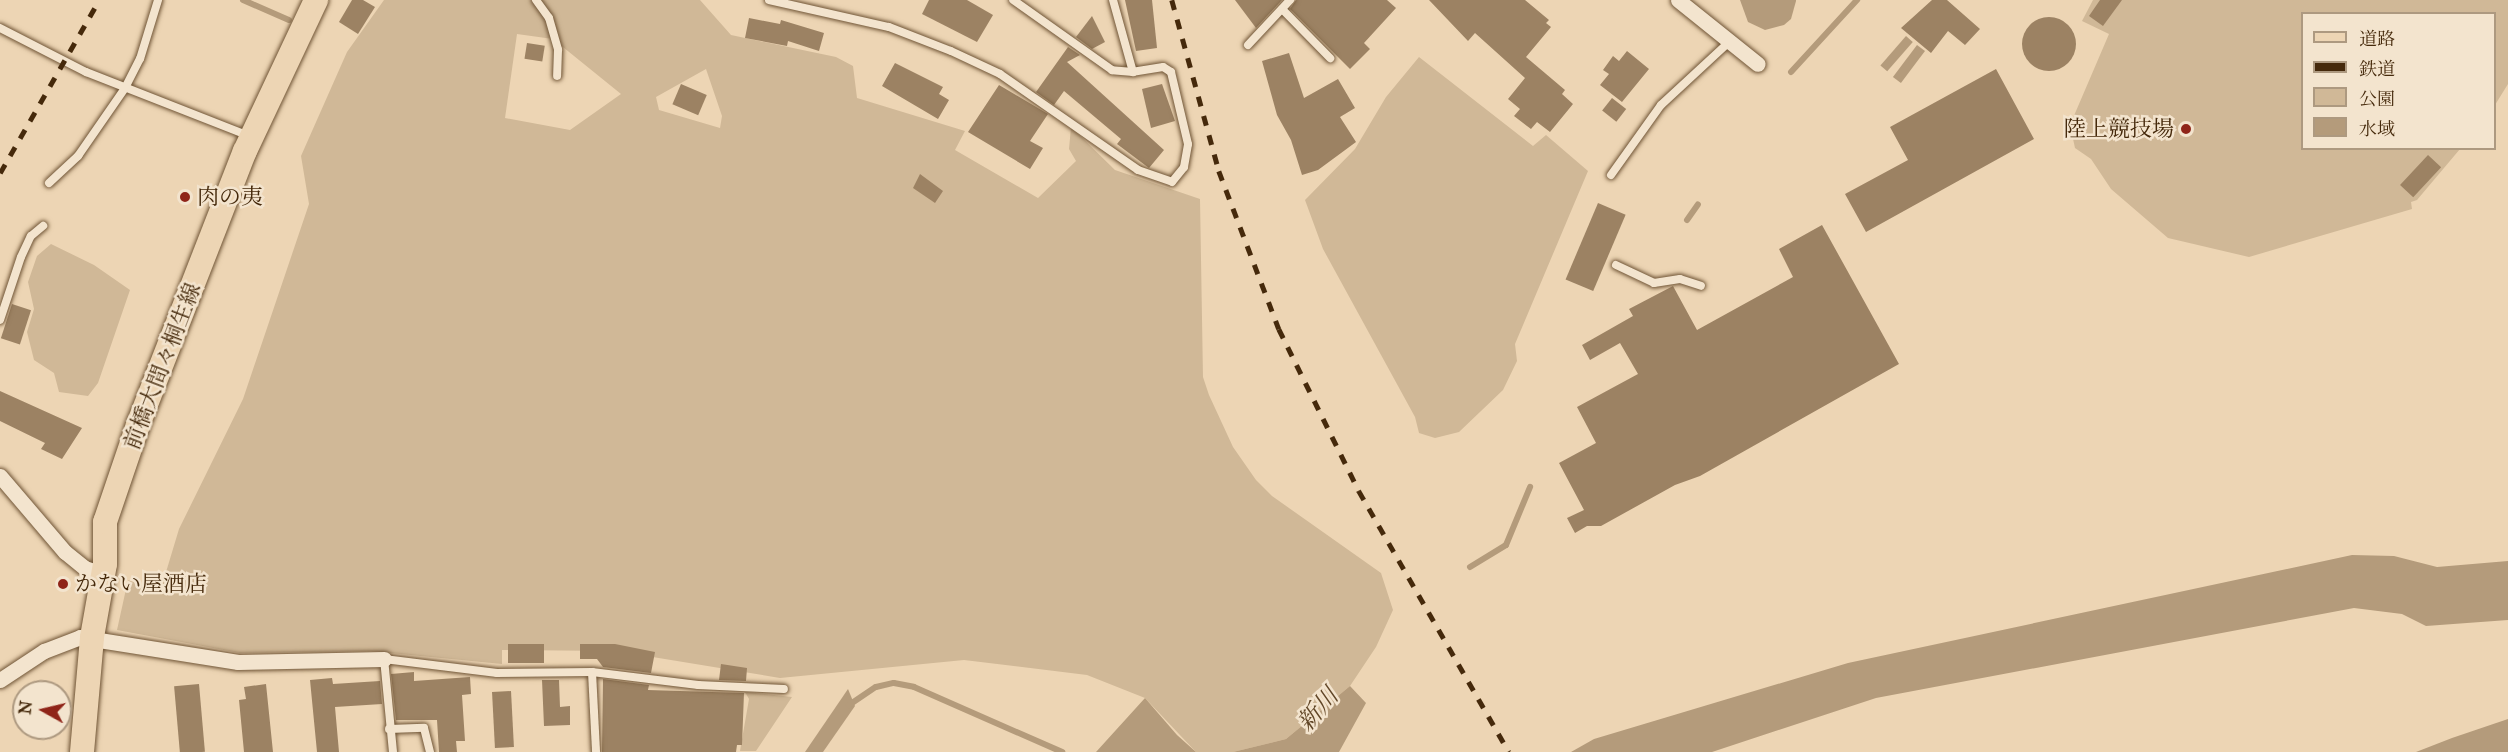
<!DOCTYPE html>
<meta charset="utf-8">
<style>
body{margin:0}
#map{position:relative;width:2508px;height:752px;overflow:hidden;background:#edd5b4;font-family:"IM FELL Great Primer","Noto Serif JP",serif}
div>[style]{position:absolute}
.green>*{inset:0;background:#d0b897}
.water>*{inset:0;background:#b49b7b;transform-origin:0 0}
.stream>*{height:6px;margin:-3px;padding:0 3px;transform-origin:3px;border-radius:3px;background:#b49b7b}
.building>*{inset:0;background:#9c8263;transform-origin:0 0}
.round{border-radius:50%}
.roads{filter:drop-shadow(0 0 2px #6f5435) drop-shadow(0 0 2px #6f5435)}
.lane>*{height:8px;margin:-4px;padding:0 4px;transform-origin:4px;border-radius:4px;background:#f3e4ce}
.street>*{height:15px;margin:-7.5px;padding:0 7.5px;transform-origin:7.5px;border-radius:7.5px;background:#f3e4ce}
.primary>*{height:24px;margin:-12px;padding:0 12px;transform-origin:12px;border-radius:12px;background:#edd5b4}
.rail>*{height:4.5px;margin-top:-2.25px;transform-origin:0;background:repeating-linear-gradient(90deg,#45290b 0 10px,transparent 0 20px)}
.dots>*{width:16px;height:16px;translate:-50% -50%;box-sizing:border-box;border:3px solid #f3e4ce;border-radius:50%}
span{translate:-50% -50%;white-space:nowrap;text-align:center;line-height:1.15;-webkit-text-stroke:5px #f3e4ce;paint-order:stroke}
.poi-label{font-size:22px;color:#45290b}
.right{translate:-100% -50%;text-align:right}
.left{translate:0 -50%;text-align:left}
.street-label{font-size:22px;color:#45290b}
.water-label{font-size:24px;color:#614627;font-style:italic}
.legend{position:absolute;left:2301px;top:12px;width:195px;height:138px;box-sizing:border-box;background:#f3e4ce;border:2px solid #ad9980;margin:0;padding:8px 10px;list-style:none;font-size:18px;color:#45290b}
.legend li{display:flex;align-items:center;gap:12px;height:30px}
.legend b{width:30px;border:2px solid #ad9980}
.north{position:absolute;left:12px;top:680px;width:60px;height:60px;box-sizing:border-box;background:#f3e4ce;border:2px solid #ad9980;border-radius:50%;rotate:278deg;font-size:16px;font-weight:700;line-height:24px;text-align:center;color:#45290b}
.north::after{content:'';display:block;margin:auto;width:21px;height:27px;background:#8f2418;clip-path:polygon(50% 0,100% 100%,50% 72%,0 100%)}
</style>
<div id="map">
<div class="green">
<div style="clip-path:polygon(evenodd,384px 0,700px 0,731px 35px,836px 57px,853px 66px,857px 98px,965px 131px,955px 150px,1038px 198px,1076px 161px,1069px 149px,1071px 127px,1115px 170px,1200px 199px,1203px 377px,1209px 395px,1233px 447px,1256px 480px,1272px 496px,1381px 573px,1393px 610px,1376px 647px,1350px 686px,1286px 739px,1233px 752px,1196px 752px,1145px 698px,1087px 675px,964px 660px,780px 678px,616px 651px,502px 650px,502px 664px,370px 651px,240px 653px,117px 630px,128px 580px,160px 592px,179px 529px,243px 399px,309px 204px,301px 156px,347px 52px,384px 0,517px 34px,553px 39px,621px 94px,570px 130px,505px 118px,517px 34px,384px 0,706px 69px,722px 116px,720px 128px,659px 110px,656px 97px,706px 69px)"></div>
<div style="clip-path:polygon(2093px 0,2508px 0,2508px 84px,2495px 105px,2494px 14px,2302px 14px,2302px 148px,2460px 149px,2417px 200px,2411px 202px,2412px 209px,2249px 257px,2168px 238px,2111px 189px,2091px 159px,2075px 148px,2070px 125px,2109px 34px,2082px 21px)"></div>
<div style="clip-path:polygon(1419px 57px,1533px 146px,1546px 135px,1588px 171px,1515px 344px,1517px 361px,1503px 390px,1459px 432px,1435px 438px,1419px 433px,1415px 417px,1323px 249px,1305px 200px,1355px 149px,1386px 97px)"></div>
<div style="clip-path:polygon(51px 244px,94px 265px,130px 290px,98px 383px,88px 396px,59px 392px,54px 373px,34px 360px,27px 332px,34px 309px,28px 282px,37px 256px)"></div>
<div style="clip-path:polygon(745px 692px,792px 697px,756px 751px,740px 751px,749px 699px)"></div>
</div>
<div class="water">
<div style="clip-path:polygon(1740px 0,1796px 0,1796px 1px,1791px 19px,1784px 25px,1765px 30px,1748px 22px)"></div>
<div style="left:1906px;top:36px;width:9px;height:39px;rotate:41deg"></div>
<div style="left:1917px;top:45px;width:10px;height:40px;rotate:37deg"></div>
<div style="clip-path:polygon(2352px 555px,2394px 556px,2437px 567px,2508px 561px,2508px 620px,2426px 626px,2402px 614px,2354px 608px,1876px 698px,1712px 752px,1571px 752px,1594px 739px,1848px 663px)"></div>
<div style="clip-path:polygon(1350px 686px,1366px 703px,1339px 752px,1233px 752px,1286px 739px)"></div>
<div style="clip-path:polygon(848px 689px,855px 706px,823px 752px,805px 752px)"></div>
<div style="clip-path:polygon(1145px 698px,1177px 735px,1196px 752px,1096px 752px)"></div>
<div style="clip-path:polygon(2508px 719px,2508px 752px,2416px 752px,2452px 738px)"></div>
</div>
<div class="stream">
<div style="left:243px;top:0;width:50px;rotate:23.5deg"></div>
<div style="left:1791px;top:72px;width:98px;rotate:-47.5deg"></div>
<div style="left:1687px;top:220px;width:19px;rotate:-55deg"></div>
<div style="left:1470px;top:567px;width:42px;rotate:-31.4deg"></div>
<div style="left:1506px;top:545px;width:63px;rotate:-67.5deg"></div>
<div style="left:849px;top:705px;width:32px;rotate:-34deg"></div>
<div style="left:876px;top:687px;width:18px;rotate:-13deg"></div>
<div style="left:894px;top:683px;width:20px;rotate:11deg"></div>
<div style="left:914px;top:687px;width:162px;rotate:23.7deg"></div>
</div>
<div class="building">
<div style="clip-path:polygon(352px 0,363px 0,375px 7px,358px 34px,339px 22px)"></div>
<div style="clip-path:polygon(929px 0,967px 0,993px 15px,977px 42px,922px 14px)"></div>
<div style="clip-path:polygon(1125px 0,1152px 0,1157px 48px,1136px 51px)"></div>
<div style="clip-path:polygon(1235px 0,1282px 0,1256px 28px)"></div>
<div style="clip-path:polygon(1296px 0,1387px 0,1396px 8px,1364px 43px,1370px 49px,1350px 69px,1290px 9px)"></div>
<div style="clip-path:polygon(1429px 0,1525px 0,1549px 20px,1546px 23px,1551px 27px,1526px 57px,1565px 90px,1562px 94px,1573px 104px,1550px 132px,1537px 122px,1531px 129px,1514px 116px,1520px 109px,1508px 99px,1525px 78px,1475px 33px,1468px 41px)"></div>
<div style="clip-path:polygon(1932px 0,1947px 0,1980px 29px,1965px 45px,1948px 31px,1931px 53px,1901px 28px)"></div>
<div style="clip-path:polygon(2100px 0,2122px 0,2103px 26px,2089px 16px)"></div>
<div style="clip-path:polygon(1092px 16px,1105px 42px,1092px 49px,1076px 37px)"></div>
<div class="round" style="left:2022px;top:17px;width:54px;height:54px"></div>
<div style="clip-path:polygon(749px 18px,780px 24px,781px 20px,824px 33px,819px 51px,788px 41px,787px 46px,745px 38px)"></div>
<div style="left:527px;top:43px;width:18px;height:16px;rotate:9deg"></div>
<div style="clip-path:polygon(1068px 47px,1080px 55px,1067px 62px,1164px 150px,1149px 168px,1117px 144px,1121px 139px,1064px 91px,1054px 105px,1036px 92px)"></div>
<div style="clip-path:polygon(1627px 51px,1649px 69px,1622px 102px,1600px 85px,1609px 74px,1603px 70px,1613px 56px,1619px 61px)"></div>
<div style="clip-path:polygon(1289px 53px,1304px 98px,1338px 79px,1355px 108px,1340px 117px,1356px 142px,1318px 170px,1302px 175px,1291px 140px,1277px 115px,1262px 61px)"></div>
<div style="clip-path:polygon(895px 63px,943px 87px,939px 94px,949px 100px,938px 119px,882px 86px)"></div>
<div style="clip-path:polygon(1996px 69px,2034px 139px,1866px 232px,1845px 194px,1908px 160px,1890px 127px)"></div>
<div style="left:681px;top:84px;width:28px;height:22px;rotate:23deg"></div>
<div style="clip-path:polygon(1162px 84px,1175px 121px,1151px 128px,1142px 89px)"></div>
<div style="clip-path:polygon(999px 85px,1048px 114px,1030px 141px,1043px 148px,1030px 169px,968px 132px)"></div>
<div style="left:1612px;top:98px;width:18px;height:16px;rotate:38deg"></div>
<div style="left:2428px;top:155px;width:18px;height:41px;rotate:43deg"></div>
<div style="clip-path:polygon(920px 174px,943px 191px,935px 203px,913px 188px)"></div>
<div style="left:1598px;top:203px;width:30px;height:83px;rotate:23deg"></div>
<div style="clip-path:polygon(1822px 225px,1899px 364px,1700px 476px,1675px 485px,1601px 526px,1587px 526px,1575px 533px,1567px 518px,1584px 510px,1559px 463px,1596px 443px,1577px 407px,1638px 374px,1620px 343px,1590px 360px,1582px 345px,1633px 316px,1629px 309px,1673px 286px,1697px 330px,1793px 277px,1779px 249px)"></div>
<div style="left:12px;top:304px;width:20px;height:36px;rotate:18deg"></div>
<div style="clip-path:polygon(0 391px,82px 428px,62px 459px,41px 449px,45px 443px,0 421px)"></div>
<div style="left:508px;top:644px;width:36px;height:19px"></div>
<div style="clip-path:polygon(580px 644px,615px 644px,655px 652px,651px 673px,603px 667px,597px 659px,580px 659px)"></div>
<div style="clip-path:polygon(721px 664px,747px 668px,746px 681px,719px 680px)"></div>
<div style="clip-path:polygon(414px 672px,414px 681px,470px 677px,471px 694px,462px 695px,465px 741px,456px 741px,457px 752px,439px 752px,437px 720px,396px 720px,391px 674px)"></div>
<div style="clip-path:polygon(332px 678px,333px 684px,380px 681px,382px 704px,335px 707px,339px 752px,317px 752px,310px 680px)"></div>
<div style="clip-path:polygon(603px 679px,649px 685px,648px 690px,744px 693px,742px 745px,737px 745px,736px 752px,602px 752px)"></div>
<div style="clip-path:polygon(542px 680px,559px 680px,560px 707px,570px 706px,570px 725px,544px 726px)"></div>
<div style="left:199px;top:684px;width:68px;height:25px;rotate:85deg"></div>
<div style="clip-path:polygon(266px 684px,273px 752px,244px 752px,239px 700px,246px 699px,244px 687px)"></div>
<div style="left:511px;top:691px;width:56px;height:19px;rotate:87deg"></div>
</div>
<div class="roads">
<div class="lane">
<div style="left:536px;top:0;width:22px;rotate:54deg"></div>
<div style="left:549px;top:18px;width:33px;rotate:74deg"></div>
<div style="left:558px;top:50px;width:26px;rotate:92deg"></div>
<div style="left:769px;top:0;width:123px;rotate:12.7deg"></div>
<div style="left:889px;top:27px;width:66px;rotate:21.2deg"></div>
<div style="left:951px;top:51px;width:54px;rotate:25.1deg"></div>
<div style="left:1000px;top:74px;width:168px;rotate:34.8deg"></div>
<div style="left:1138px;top:170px;width:36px;rotate:19deg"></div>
<div style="left:1172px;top:182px;width:19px;rotate:-51deg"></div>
<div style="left:1184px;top:167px;width:23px;rotate:-80deg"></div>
<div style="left:1188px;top:144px;width:74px;rotate:-103.3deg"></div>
<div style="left:1171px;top:72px;width:9px;rotate:-148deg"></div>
<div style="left:1163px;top:67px;width:30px;rotate:171deg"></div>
<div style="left:1133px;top:72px;width:21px;rotate:-175deg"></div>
<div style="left:1112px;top:70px;width:121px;rotate:-144.7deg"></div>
<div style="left:1113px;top:0;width:75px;rotate:74.5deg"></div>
<div style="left:1282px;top:9px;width:69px;rotate:45.6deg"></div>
<div style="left:0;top:28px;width:97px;rotate:27.1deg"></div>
<div style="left:86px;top:72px;width:175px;rotate:21.4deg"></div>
<div style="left:1248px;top:45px;width:62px;rotate:-47deg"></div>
<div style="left:1611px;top:175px;width:86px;rotate:-54.5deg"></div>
<div style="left:1661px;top:105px;width:93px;rotate:-42.8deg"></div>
<div style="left:49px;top:183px;width:40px;rotate:-43deg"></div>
<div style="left:78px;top:156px;width:83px;rotate:-55.3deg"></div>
<div style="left:125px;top:88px;width:33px;rotate:-63deg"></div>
<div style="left:140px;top:59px;width:62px;rotate:-73deg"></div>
<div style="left:1616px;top:265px;width:42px;rotate:25.3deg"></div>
<div style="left:1654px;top:283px;width:26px;rotate:-9deg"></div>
<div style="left:1680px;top:279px;width:22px;rotate:18deg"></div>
<div style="left:0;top:320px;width:66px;rotate:-71.6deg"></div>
<div style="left:21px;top:257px;width:23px;rotate:-65deg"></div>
<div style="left:31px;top:236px;width:16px;rotate:-40deg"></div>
<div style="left:592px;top:672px;width:80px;rotate:87.1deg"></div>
<div style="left:389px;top:729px;width:35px;rotate:-2deg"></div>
<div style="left:424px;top:728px;width:25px;rotate:76deg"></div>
<div style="left:393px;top:752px;width:93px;rotate:-95.5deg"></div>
<div style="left:384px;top:659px;width:114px;rotate:7.1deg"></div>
<div style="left:497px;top:673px;width:95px;rotate:-0.6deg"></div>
<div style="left:592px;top:672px;width:107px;rotate:7deg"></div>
<div style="left:698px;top:685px;width:86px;rotate:2.7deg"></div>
</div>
<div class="street">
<div style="left:1678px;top:0;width:102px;rotate:38.7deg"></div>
<div style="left:0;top:476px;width:100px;rotate:49.5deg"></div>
<div style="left:65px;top:552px;width:26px;rotate:39deg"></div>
<div style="left:85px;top:568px;width:18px;rotate:19deg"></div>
<div style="left:0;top:680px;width:53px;rotate:-33.4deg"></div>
<div style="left:44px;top:651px;width:39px;rotate:-21deg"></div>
<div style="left:80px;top:637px;width:160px;rotate:9deg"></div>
<div style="left:238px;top:662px;width:146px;rotate:-1.2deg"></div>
</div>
<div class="primary">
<div style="left:82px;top:752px;width:115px;rotate:-85deg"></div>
<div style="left:92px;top:637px;width:74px;rotate:-79.9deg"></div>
<div style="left:105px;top:564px;width:42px;rotate:-90deg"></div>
<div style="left:105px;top:522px;width:102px;rotate:-71.2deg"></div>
<div style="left:138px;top:425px;width:294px;rotate:-68.7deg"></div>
<div style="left:245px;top:151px;width:167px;rotate:-64.8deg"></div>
</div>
</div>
<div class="rail">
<div style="left:1172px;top:0;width:177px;rotate:74.6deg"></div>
<div style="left:1219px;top:171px;width:169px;rotate:69.2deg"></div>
<div style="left:1279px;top:329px;width:181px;rotate:63.7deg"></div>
<div style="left:1359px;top:491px;width:301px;rotate:60.1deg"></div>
<div style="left:0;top:173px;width:199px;rotate:-60.2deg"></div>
</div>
<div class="dots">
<div style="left:2186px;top:129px;background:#8f2418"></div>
<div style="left:185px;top:197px;background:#8f2418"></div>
<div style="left:63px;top:584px;background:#8f2418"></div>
</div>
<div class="poi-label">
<span class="right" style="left:2174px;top:129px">陸上競技場</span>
<span class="left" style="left:197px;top:197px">肉の夷</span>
<span class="left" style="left:75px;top:584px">かない屋酒店</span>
</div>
<div class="street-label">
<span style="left:162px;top:366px;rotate:-69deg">前橋大間々桐生線</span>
</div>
<div class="water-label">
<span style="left:1318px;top:710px;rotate:-49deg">新川</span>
</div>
<ul class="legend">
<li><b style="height:8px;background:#edd5b4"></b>道路</li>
<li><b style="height:8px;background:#45290b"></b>鉄道</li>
<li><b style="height:16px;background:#d0b897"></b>公園</li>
<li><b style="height:16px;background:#b49b7b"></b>水域</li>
</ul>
<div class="north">N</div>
</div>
